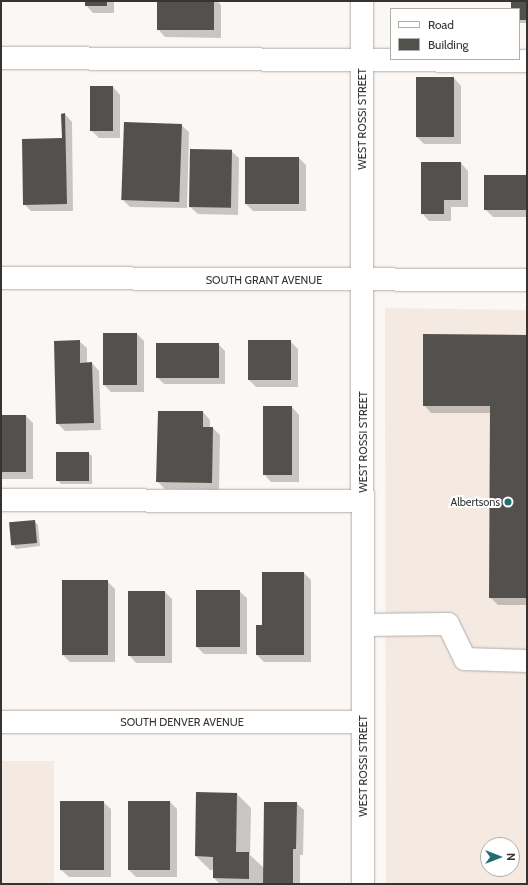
<!DOCTYPE html>
<style>
body{margin:0}
#map{position:relative;width:528px;height:885px;overflow:hidden;background:#faf7f4;font-family:Cabin,sans-serif}
div>[style]{position:absolute}
.built>*{inset:0;background:#f4eae2;transform-origin:0 0}
.shadow>*{inset:0;background:#0003}
.building>*{inset:0;background:#53514e;transform-origin:0 0}
.roads{filter:drop-shadow(0 0 1px #b1adab) drop-shadow(0 0 1px #b1adab)}
.minor>*{height:22px;margin:-11px;padding:0 11px;transform-origin:11px;border-radius:11px;background:#fff}
.dots>*{width:11px;height:11px;translate:-50% -50%;box-sizing:border-box;border:2px solid #fff;border-radius:50%}
span{translate:-50% -50%;white-space:nowrap;text-align:center;line-height:1.15;-webkit-text-stroke:4px #fff;paint-order:stroke}
.street-label{font-size:11px;color:#353433}
.poi-label{font-size:11px;color:#353433}
.right{translate:-100% -50%;text-align:right}
.frame{position:absolute;inset:0;border:2px solid #353433;pointer-events:none}
.legend{position:absolute;left:390px;top:8px;width:130px;height:52px;box-sizing:border-box;background:#fff;border:1px solid #aeaead;margin:0;padding:5px 7px;list-style:none;font-size:12px;color:#353433}
.legend li{display:flex;align-items:center;gap:8px;height:20px}
.legend b{width:20px;border:1px solid #aeaead}
.north{position:absolute;left:480px;top:837px;width:40px;height:40px;box-sizing:border-box;background:#fff;border:1px solid #aeaead;border-radius:50%;rotate:90deg;font-size:11px;font-weight:700;line-height:16px;text-align:center;color:#353433}
.north::after{content:'';display:block;margin:auto;width:14px;height:18px;background:#236e73;clip-path:polygon(50% 0,100% 100%,50% 72%,0 100%)}
</style>
<div id="map">
<div class="built">
<div style="clip-path:polygon(evenodd,385px 308px,527px 310px,527px 884px,386px 884px,385px 308px,488px 845px,512px 845px,512px 869px,488px 869px,488px 845px)"></div>
<div style="left:1px;top:761px;width:53px;height:123px"></div>
</div>
<div class="shadow">
<div style="clip-path:polygon(86px 1px,114px 1px,114px 13px,93px 13px,86px 5px)"></div>
<div style="clip-path:polygon(158px 1px,217px 1px,221px 5px,221px 38px,165px 37px,158px 29px)"></div>
<div style="clip-path:polygon(512px 1px,527px 1px,527px 23px,519px 23px,519px 9px,512px 9px)"></div>
<div style="clip-path:polygon(454px 78px,461px 86px,461px 144px,424px 144px,417px 137px)"></div>
<div style="clip-path:polygon(113px 87px,120px 95px,120px 138px,99px 138px,92px 131px)"></div>
<div style="clip-path:polygon(65px 114px,72px 122px,73px 211px,31px 211px,24px 204px,63px 139px)"></div>
<div style="clip-path:polygon(181px 125px,189px 132px,187px 208px,130px 207px,123px 200px)"></div>
<div style="clip-path:polygon(231px 151px,239px 158px,238px 215px,198px 214px,190px 207px)"></div>
<div style="clip-path:polygon(299px 158px,306px 165px,306px 211px,253px 211px,246px 204px)"></div>
<div style="clip-path:polygon(422px 163px,461px 163px,468px 171px,468px 207px,451px 207px,451px 221px,429px 221px,422px 213px)"></div>
<div style="clip-path:polygon(527px 177px,527px 217px,493px 217px,485px 209px)"></div>
<div style="clip-path:polygon(137px 334px,144px 341px,144px 392px,111px 392px,104px 385px)"></div>
<div style="clip-path:polygon(527px 336px,527px 605px,498px 605px,490px 597px,491px 413px,431px 413px,424px 405px)"></div>
<div style="clip-path:polygon(79px 341px,87px 348px,87px 363px,92px 363px,99px 371px,101px 430px,65px 431px,57px 423px)"></div>
<div style="clip-path:polygon(290px 341px,298px 349px,298px 387px,256px 387px,249px 380px)"></div>
<div style="clip-path:polygon(218px 344px,225px 351px,225px 384px,164px 384px,157px 377px)"></div>
<div style="clip-path:polygon(292px 407px,299px 415px,299px 482px,271px 482px,264px 474px)"></div>
<div style="clip-path:polygon(203px 412px,210px 420px,210px 428px,213px 428px,220px 435px,219px 490px,165px 489px,158px 482px)"></div>
<div style="clip-path:polygon(1px 416px,26px 416px,33px 423px,33px 479px,1px 479px)"></div>
<div style="clip-path:polygon(88px 453px,92px 456px,92px 484px,61px 484px,57px 480px)"></div>
<div style="clip-path:polygon(34px 521px,38px 525px,40px 546px,16px 549px,13px 545px)"></div>
<div style="clip-path:polygon(304px 573px,311px 580px,311px 662px,264px 662px,257px 655px,263px 626px)"></div>
<div style="clip-path:polygon(107px 581px,115px 589px,115px 662px,70px 662px,63px 655px)"></div>
<div style="clip-path:polygon(239px 591px,247px 598px,247px 654px,204px 654px,197px 647px)"></div>
<div style="clip-path:polygon(165px 592px,172px 599px,172px 663px,136px 663px,129px 655px)"></div>
<div style="clip-path:polygon(237px 794px,251px 808px,250px 855px,264px 868px,296px 803px,304px 810px,303px 855px,300px 855px,300px 884px,220px 884px,214px 878px,214px 870px,210px 870px,196px 856px)"></div>
<div style="clip-path:polygon(103px 802px,111px 809px,111px 877px,69px 877px,61px 870px)"></div>
<div style="clip-path:polygon(170px 802px,177px 809px,177px 877px,136px 877px,129px 870px)"></div>
</div>
<div class="building">
<div style="left:85px;top:1px;width:22px;height:5px"></div>
<div style="left:157px;top:1px;width:57px;height:29px"></div>
<div style="clip-path:polygon(511px 1px,527px 1px,527px 20px,519px 20px,519px 9px,511px 9px)"></div>
<div style="left:416px;top:77px;width:38px;height:60px"></div>
<div style="left:113px;top:86px;width:45px;height:23px;rotate:90deg"></div>
<div style="clip-path:polygon(65px 113px,67px 204px,23px 205px,22px 139px,62px 138px,61px 114px)"></div>
<div style="left:124px;top:122px;width:58px;height:78px;rotate:2deg"></div>
<div style="left:190px;top:149px;width:42px;height:58px;rotate:1deg"></div>
<div style="left:245px;top:157px;width:54px;height:47px"></div>
<div style="clip-path:polygon(421px 162px,461px 162px,461px 200px,444px 200px,444px 214px,421px 214px)"></div>
<div style="left:484px;top:175px;width:43px;height:35px"></div>
<div style="left:103px;top:333px;width:34px;height:52px"></div>
<div style="clip-path:polygon(423px 334px,527px 335px,527px 598px,489px 598px,490px 406px,423px 406px)"></div>
<div style="clip-path:polygon(80px 340px,80px 363px,92px 362px,94px 423px,56px 424px,54px 341px)"></div>
<div style="left:248px;top:340px;width:43px;height:40px"></div>
<div style="left:156px;top:343px;width:63px;height:35px"></div>
<div style="left:263px;top:406px;width:29px;height:69px"></div>
<div style="clip-path:polygon(158px 411px,203px 411px,203px 427px,213px 427px,212px 483px,156px 482px)"></div>
<div style="left:1px;top:415px;width:25px;height:57px"></div>
<div style="left:56px;top:452px;width:33px;height:29px"></div>
<div style="left:35px;top:520px;width:23px;height:26px;rotate:85deg"></div>
<div style="clip-path:polygon(262px 572px,304px 572px,304px 655px,256px 655px,256px 625px,262px 625px)"></div>
<div style="left:62px;top:580px;width:46px;height:75px"></div>
<div style="left:196px;top:590px;width:44px;height:57px"></div>
<div style="left:128px;top:591px;width:37px;height:65px"></div>
<div style="clip-path:polygon(196px 792px,237px 793px,236px 852px,249px 852px,249px 879px,213px 878px,213px 857px,195px 856px)"></div>
<div style="left:60px;top:801px;width:44px;height:69px"></div>
<div style="left:128px;top:801px;width:42px;height:69px"></div>
<div style="clip-path:polygon(264px 802px,297px 802px,296px 849px,293px 849px,293px 884px,263px 884px)"></div>
</div>
<div class="roads">
<div class="minor">
<div style="left:362px;top:1px;width:883px;rotate:89.94deg"></div>
<div style="left:1px;top:58px;width:526px;rotate:0.33deg"></div>
<div style="left:1px;top:278px;width:526px;rotate:0.22deg"></div>
<div style="left:1px;top:500px;width:362px;rotate:0.2deg"></div>
<div style="left:363px;top:625px;width:85px;rotate:-0.7deg"></div>
<div style="left:448px;top:624px;width:39px;rotate:64deg"></div>
<div style="left:465px;top:659px;width:62px;rotate:1.8deg"></div>
<div style="left:1px;top:722px;width:362px"></div>
</div>
</div>
<div class="dots">
<div style="left:508px;top:502px;background:#236e73"></div>
</div>
<div class="street-label">
<span style="left:362px;top:119px;rotate:-90deg">WEST ROSSI STREET</span>
<span style="left:264px;top:280px">SOUTH GRANT AVENUE</span>
<span style="left:363px;top:442px;rotate:-90deg">WEST ROSSI STREET</span>
<span style="left:182px;top:722px">SOUTH DENVER AVENUE</span>
<span style="left:363px;top:766px;rotate:-90deg">WEST ROSSI STREET</span>
</div>
<div class="poi-label">
<span class="right" style="left:500px;top:502px">Albertsons</span>
</div>
<div class="frame"></div>
<ul class="legend">
<li><b style="height:5px;background:#fff"></b>Road</li>
<li><b style="height:11px;background:#53514e"></b>Building</li>
</ul>
<div class="north">N</div>
</div>
